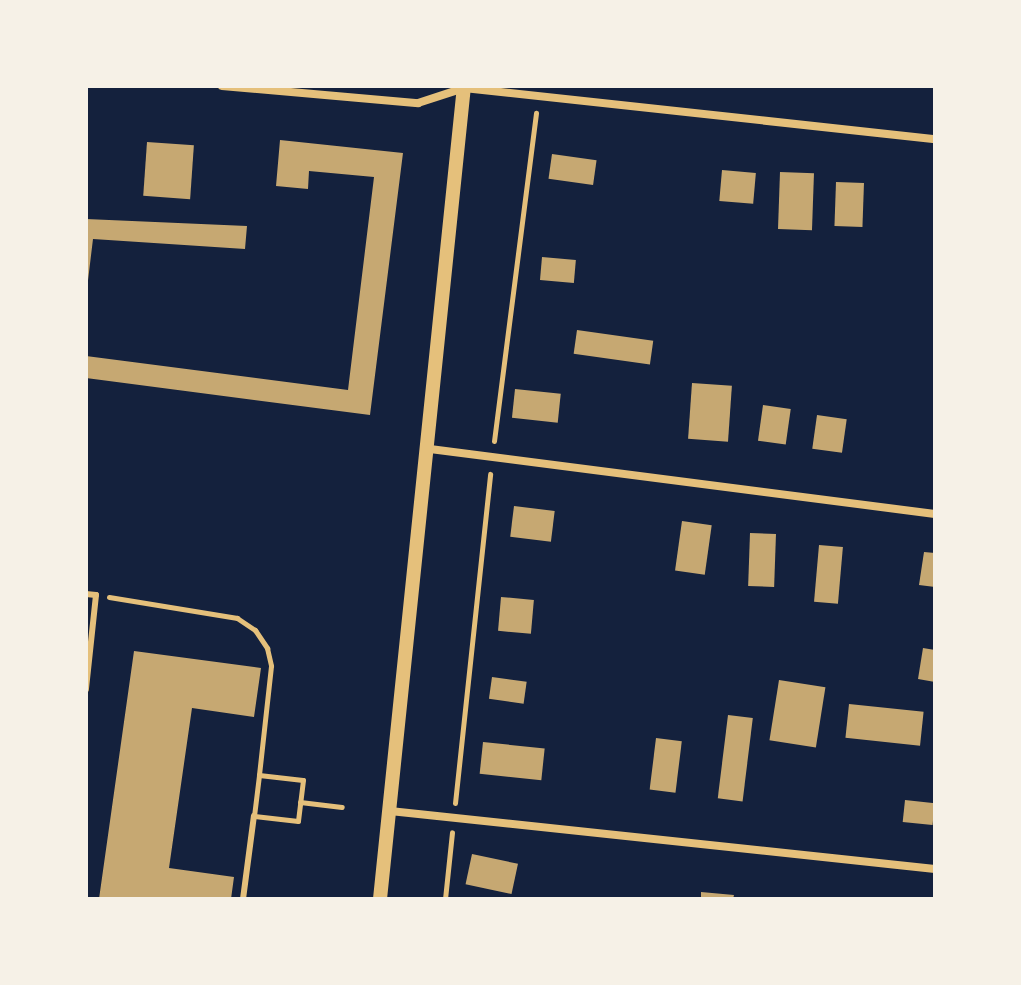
<!DOCTYPE html>
<style>
body{margin:0}
#map{position:relative;width:1021px;height:985px;overflow:hidden;background:#14213d;font-family:"Open Sans",sans-serif}
div>[style]{position:absolute}
.building>*{inset:0;background:#c6a872;transform-origin:0 0}
.path>*{height:5px;margin:-2.5px;padding:0 2.5px;transform-origin:2.5px;border-radius:2.5px;background:#e5c07b}
.service>*{height:6px;margin:-3px;padding:0 3px;transform-origin:3px;border-radius:3px;background:#e5c07b}
.minor>*{height:8px;margin:-4px;padding:0 4px;transform-origin:4px;border-radius:4px;background:#e5c07b}
.tertiary>*{height:14px;margin:-7px;padding:0 7px;transform-origin:7px;border-radius:7px;background:#e5c07b}
span{translate:-50% -50%;white-space:nowrap;text-align:center;line-height:1.15;-webkit-text-stroke:6px #f6f1e7;paint-order:stroke}
.frame{position:absolute;inset:0;border:88px solid #f6f1e7;pointer-events:none}
</style>
<div id="map">
<div class="building">
<div style="clip-path:polygon(280px 140px,403px 153px,370px 415px,86px 378px,86px 356px,348px 390px,374px 177px,309px 171px,308px 189px,276px 186px)"></div>
<div style="left:147px;top:142px;width:47px;height:54px;rotate:4deg"></div>
<div style="left:552px;top:154px;width:45px;height:25px;rotate:8deg"></div>
<div style="left:722px;top:170px;width:34px;height:31px;rotate:5deg"></div>
<div style="left:780px;top:172px;width:34px;height:57px;rotate:2deg"></div>
<div style="left:836px;top:182px;width:28px;height:44px;rotate:2deg"></div>
<div style="clip-path:polygon(86px 219px,247px 226px,245px 249px,93px 239px,86px 297px)"></div>
<div style="left:542px;top:257px;width:34px;height:23px;rotate:5deg"></div>
<div style="left:577px;top:330px;width:77px;height:24px;rotate:8deg"></div>
<div style="left:692px;top:383px;width:40px;height:56px;rotate:4deg"></div>
<div style="left:515px;top:389px;width:46px;height:29px;rotate:6deg"></div>
<div style="left:763px;top:405px;width:28px;height:36px;rotate:8deg"></div>
<div style="left:817px;top:415px;width:30px;height:34px;rotate:8deg"></div>
<div style="left:514px;top:506px;width:41px;height:31px;rotate:7deg"></div>
<div style="left:682px;top:521px;width:30px;height:50px;rotate:8deg"></div>
<div style="left:750px;top:533px;width:26px;height:53px;rotate:2deg"></div>
<div style="left:819px;top:545px;width:24px;height:57px;rotate:5deg"></div>
<div style="clip-path:polygon(924px 552px,935px 553px,935px 587px,919px 585px)"></div>
<div style="left:501px;top:597px;width:33px;height:34px;rotate:5deg"></div>
<div style="clip-path:polygon(923px 648px,935px 650px,935px 682px,918px 679px)"></div>
<div style="clip-path:polygon(134px 651px,261px 668px,254px 717px,192px 708px,169px 868px,234px 877px,231px 899px,99px 899px)"></div>
<div style="left:492px;top:677px;width:35px;height:22px;rotate:8deg"></div>
<div style="left:779px;top:680px;width:47px;height:61px;rotate:9deg"></div>
<div style="left:849px;top:704px;width:75px;height:34px;rotate:6deg"></div>
<div style="left:728px;top:715px;width:25px;height:84px;rotate:7deg"></div>
<div style="left:656px;top:738px;width:26px;height:52px;rotate:7deg"></div>
<div style="left:483px;top:742px;width:62px;height:32px;rotate:6deg"></div>
<div style="left:905px;top:800px;width:30px;height:22px;rotate:6deg"></div>
<div style="left:472px;top:854px;width:47px;height:31px;rotate:12deg"></div>
<div style="clip-path:polygon(701px 892px,734px 895px,733px 899px,701px 899px)"></div>
</div>
<div class="path">
<div style="left:494px;top:441px;width:331px;rotate:-82.7deg"></div>
<div style="left:109px;top:597px;width:130px;rotate:9.3deg"></div>
<div style="left:237px;top:618px;width:22px;rotate:34deg"></div>
<div style="left:255px;top:630px;width:22px;rotate:56deg"></div>
<div style="left:267px;top:648px;width:18px;rotate:77deg"></div>
<div style="left:271px;top:666px;width:110px;rotate:96.3deg"></div>
<div style="left:259px;top:775px;width:44px;rotate:6.5deg"></div>
<div style="left:303px;top:780px;width:41px;rotate:97deg"></div>
<div style="left:298px;top:821px;width:44px;rotate:-173.5deg"></div>
<div style="left:254px;top:816px;width:41px;rotate:-83deg"></div>
<div style="left:300px;top:802px;width:42px;rotate:6.8deg"></div>
<div style="left:455px;top:803px;width:331px;rotate:-83.9deg"></div>
<div style="left:445px;top:899px;width:67px;rotate:-84deg"></div>
</div>
<div class="service">
<div style="left:86px;top:594px;width:10px;rotate:6deg"></div>
<div style="left:96px;top:595px;width:95px;rotate:96.1deg"></div>
<div style="left:243px;top:899px;width:84px;rotate:-82.5deg"></div>
</div>
<div class="minor">
<div style="left:222px;top:86px;width:197px;rotate:5deg"></div>
<div style="left:418px;top:103px;width:48px;rotate:-18.1deg"></div>
<div style="left:464px;top:88px;width:474px;rotate:6.2deg"></div>
<div style="left:430px;top:449px;width:509px;rotate:7.33deg"></div>
<div style="left:390px;top:811px;width:548px;rotate:6.07deg"></div>
</div>
<div class="tertiary">
<div style="left:380px;top:899px;width:817px;rotate:-84.1deg"></div>
</div>
<div class="frame"></div>
</div>
